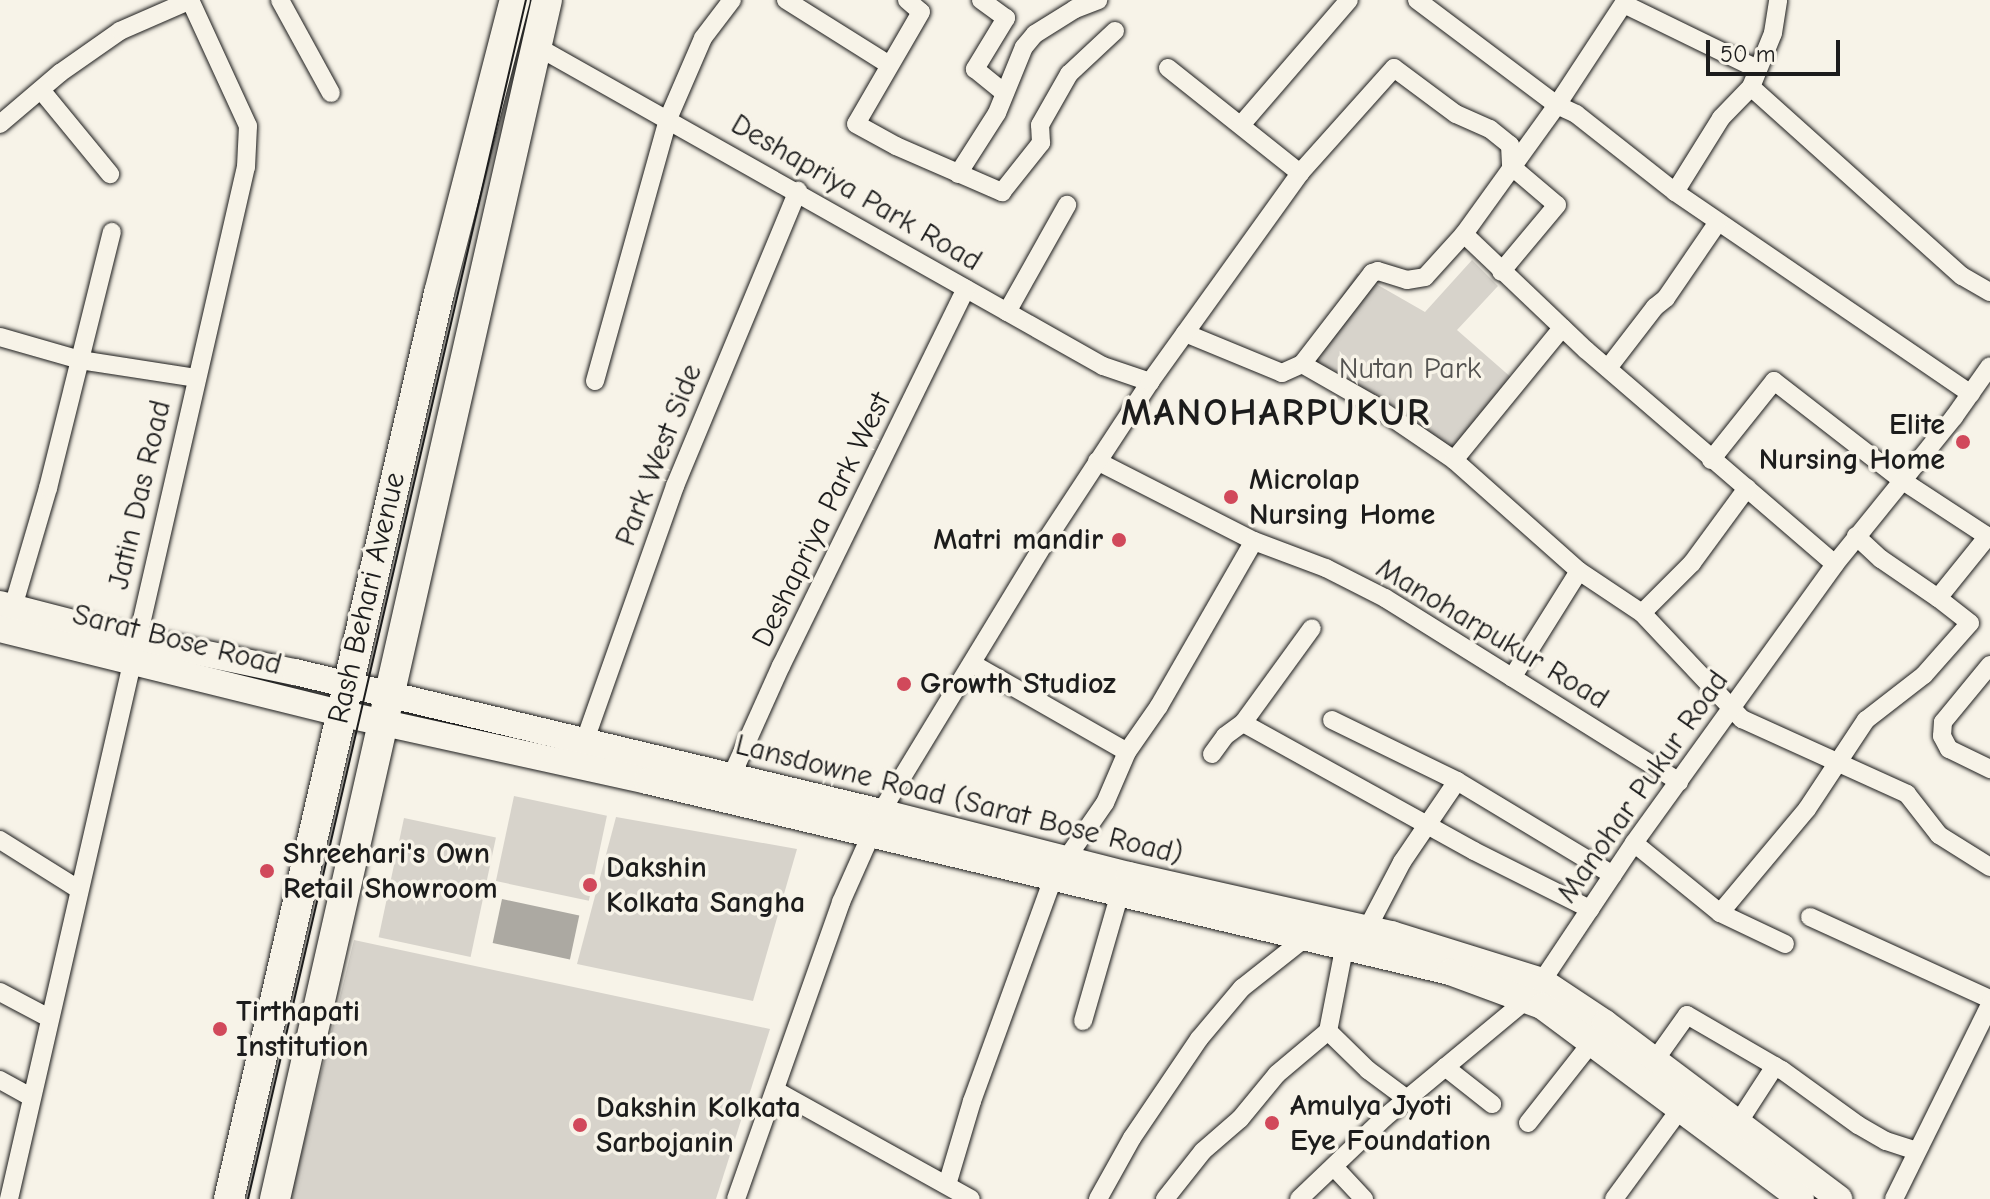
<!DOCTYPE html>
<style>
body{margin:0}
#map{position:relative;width:1990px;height:1199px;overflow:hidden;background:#f7f3e8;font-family:"Comic Neue",sans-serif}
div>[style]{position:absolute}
.green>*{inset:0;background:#d7d3cb;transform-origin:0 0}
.water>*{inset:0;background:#aca9a2;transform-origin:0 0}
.roads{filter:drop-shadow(0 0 2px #1c1c1c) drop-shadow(0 0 2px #1c1c1c)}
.minor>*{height:18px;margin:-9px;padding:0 9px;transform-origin:9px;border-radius:9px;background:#f7f3e8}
.secondary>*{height:26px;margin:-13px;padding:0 13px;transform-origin:13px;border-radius:13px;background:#f7f3e8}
.primary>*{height:30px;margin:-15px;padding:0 15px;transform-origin:15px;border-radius:15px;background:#f7f3e8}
.tram>*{height:2px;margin:-1px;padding:0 1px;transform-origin:1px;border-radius:1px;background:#1c1c1c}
.dots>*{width:22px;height:22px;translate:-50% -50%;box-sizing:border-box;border:4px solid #f7f3e8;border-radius:50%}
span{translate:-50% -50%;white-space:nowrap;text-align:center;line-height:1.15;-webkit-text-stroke:7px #f7f3e8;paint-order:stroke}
.street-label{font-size:30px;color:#1c1c1c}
.park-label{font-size:30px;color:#545351}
.poi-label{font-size:30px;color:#1c1c1c;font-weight:700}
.right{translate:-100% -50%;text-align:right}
.left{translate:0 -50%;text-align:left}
.district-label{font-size:38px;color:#1c1c1c;font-weight:700;letter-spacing:2px}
.scale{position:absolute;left:1706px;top:40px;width:134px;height:36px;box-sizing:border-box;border:4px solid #1c1c1c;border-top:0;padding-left:10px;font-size:24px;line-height:28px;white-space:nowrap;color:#1c1c1c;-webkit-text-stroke:6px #f7f3e8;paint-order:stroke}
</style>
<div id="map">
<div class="green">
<div style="clip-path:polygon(1472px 260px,1498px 286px,1457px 330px,1513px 379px,1458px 461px,1377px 419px,1297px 363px,1357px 273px,1425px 312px)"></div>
<div style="left:514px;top:796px;width:95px;height:87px;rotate:12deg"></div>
<div style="clip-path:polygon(616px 817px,797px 849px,753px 1001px,577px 964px)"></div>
<div style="left:404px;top:818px;width:94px;height:122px;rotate:12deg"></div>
<div style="clip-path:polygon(354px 940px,770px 1029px,716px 1199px,290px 1199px)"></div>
</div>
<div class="water">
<div style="left:502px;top:899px;width:79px;height:45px;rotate:12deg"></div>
</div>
<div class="roads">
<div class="minor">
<div style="left:280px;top:0;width:106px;rotate:61.3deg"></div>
<div style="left:786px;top:0;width:120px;rotate:32.1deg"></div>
<div style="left:907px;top:0;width:18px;rotate:41deg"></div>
<div style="left:921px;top:12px;width:129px;rotate:120.1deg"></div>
<div style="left:856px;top:124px;width:46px;rotate:28.8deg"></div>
<div style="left:896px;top:146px;width:116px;rotate:23.5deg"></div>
<div style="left:1002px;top:192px;width:63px;rotate:-51.5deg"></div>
<div style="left:1041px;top:143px;width:18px;rotate:-93deg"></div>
<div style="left:1040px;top:125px;width:59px;rotate:-60.4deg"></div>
<div style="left:1069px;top:74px;width:63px;rotate:-43.1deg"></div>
<div style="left:981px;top:0;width:31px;rotate:36deg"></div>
<div style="left:1006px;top:18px;width:60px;rotate:121.3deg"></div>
<div style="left:975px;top:69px;width:38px;rotate:39deg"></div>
<div style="left:1417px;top:0;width:175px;rotate:36.9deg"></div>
<div style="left:1557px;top:105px;width:21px;rotate:25deg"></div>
<div style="left:1576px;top:114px;width:126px;rotate:38.2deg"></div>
<div style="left:1675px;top:192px;width:358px;rotate:34.3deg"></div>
<div style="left:1624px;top:4px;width:148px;rotate:26deg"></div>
<div style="left:536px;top:46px;width:651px;rotate:29.44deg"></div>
<div style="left:1103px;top:366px;width:50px;rotate:18.8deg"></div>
<div style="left:1168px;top:68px;width:169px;rotate:38.5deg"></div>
<div style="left:1751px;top:87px;width:283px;rotate:41.9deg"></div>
<div style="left:1962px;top:276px;width:32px;rotate:30deg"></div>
<div style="left:41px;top:90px;width:109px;rotate:50.6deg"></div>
<div style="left:0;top:124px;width:79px;rotate:-40.4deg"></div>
<div style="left:60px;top:73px;width:73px;rotate:-35deg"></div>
<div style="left:120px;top:31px;width:77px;rotate:-23.6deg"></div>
<div style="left:1241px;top:125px;width:165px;rotate:-49.2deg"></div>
<div style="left:958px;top:174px;width:72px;rotate:-57.4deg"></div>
<div style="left:997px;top:113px;width:71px;rotate:-67.8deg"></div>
<div style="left:1024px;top:47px;width:17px;rotate:-50deg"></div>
<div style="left:1035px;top:34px;width:47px;rotate:-32deg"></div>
<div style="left:1075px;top:9px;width:25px;rotate:-21deg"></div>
<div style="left:1675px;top:192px;width:87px;rotate:-58.1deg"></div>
<div style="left:1721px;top:118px;width:43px;rotate:-45.9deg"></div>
<div style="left:1751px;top:87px;width:58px;rotate:-67.8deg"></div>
<div style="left:1773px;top:33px;width:33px;rotate:-81deg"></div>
<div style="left:1464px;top:234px;width:168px;rotate:43.6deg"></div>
<div style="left:1586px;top:350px;width:328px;rotate:40.7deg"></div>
<div style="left:1007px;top:312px;width:123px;rotate:-60.7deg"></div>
<div style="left:1185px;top:333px;width:105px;rotate:22.4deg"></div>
<div style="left:1282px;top:373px;width:22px;rotate:-24deg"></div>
<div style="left:1302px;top:364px;width:115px;rotate:-52.4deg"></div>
<div style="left:1372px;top:273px;width:6px;rotate:-18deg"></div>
<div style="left:1378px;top:271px;width:30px;rotate:17deg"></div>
<div style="left:1407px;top:280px;width:18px;rotate:-9deg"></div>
<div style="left:1425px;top:277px;width:58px;rotate:-47.8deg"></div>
<div style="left:1464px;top:234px;width:159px;rotate:-54.2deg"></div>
<div style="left:1557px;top:105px;width:126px;rotate:-56.7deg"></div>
<div style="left:0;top:337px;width:83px;rotate:16deg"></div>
<div style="left:80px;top:360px;width:117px;rotate:8.8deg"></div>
<div style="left:1302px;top:364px;width:81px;rotate:29.7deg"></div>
<div style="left:1372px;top:404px;width:99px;rotate:34.3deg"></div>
<div style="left:1454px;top:460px;width:167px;rotate:41.6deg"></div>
<div style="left:1579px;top:571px;width:126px;rotate:122.1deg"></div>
<div style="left:1608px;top:368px;width:77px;rotate:-52.4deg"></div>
<div style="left:1655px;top:307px;width:14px;rotate:-39deg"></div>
<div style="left:1666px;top:298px;width:92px;rotate:-55.6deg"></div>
<div style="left:595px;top:381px;width:272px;rotate:-74.4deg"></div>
<div style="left:668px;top:119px;width:88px;rotate:-66.6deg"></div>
<div style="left:703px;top:38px;width:48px;rotate:-52.7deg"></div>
<div style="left:1454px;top:460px;width:171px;rotate:-50.7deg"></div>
<div style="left:1711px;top:460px;width:101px;rotate:-51.4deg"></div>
<div style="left:1774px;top:381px;width:163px;rotate:37.8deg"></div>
<div style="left:1903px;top:481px;width:104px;rotate:33.2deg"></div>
<div style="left:1097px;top:461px;width:176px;rotate:27deg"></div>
<div style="left:1254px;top:541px;width:77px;rotate:20.6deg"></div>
<div style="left:1326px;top:568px;width:66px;rotate:27deg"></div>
<div style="left:1385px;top:598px;width:347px;rotate:32deg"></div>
<div style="left:1856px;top:536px;width:34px;rotate:43deg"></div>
<div style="left:1881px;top:559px;width:69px;rotate:34.4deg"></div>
<div style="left:1579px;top:571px;width:76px;rotate:33.7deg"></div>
<div style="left:1642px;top:613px;width:146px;rotate:46.7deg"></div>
<div style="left:1742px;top:719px;width:181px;rotate:24.4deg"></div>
<div style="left:1907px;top:794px;width:52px;rotate:52deg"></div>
<div style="left:1939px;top:835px;width:60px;rotate:32.1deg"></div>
<div style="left:13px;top:607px;width:124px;rotate:-73.6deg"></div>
<div style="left:48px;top:488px;width:264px;rotate:-76deg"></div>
<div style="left:1642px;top:613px;width:71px;rotate:-45deg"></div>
<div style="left:1692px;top:563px;width:93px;rotate:-53.7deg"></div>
<div style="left:973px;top:664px;width:177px;rotate:29.7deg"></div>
<div style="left:1990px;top:665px;width:74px;rotate:129.5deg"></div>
<div style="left:1943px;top:722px;width:14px;rotate:94deg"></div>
<div style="left:1942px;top:736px;width:15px;rotate:62deg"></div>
<div style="left:1949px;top:749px;width:46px;rotate:26deg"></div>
<div style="left:1332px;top:720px;width:139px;rotate:26deg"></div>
<div style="left:1457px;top:781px;width:182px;rotate:31.1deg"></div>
<div style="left:1243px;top:723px;width:264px;rotate:29deg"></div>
<div style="left:1474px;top:851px;width:130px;rotate:26.6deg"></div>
<div style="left:584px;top:743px;width:273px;rotate:-70.5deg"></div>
<div style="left:675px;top:486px;width:320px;rotate:-67.4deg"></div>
<div style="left:1212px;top:754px;width:22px;rotate:-54deg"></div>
<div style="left:1225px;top:736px;width:22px;rotate:-36deg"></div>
<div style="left:1243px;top:723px;width:117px;rotate:-54deg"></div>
<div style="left:731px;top:777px;width:122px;rotate:-65.8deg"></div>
<div style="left:781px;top:666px;width:420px;rotate:-63.9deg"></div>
<div style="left:0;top:840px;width:92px;rotate:32.1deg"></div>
<div style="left:1634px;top:843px;width:111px;rotate:39.1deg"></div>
<div style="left:1720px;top:913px;width:72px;rotate:25.5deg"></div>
<div style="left:1720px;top:913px;width:136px;rotate:-50.1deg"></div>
<div style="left:1807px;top:809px;width:107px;rotate:-56.5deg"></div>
<div style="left:1866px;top:720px;width:73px;rotate:-37.8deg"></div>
<div style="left:1924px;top:675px;width:69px;rotate:-48.5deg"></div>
<div style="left:1970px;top:623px;width:41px;rotate:-142deg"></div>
<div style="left:1938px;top:598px;width:80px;rotate:-51.1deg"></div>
<div style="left:1810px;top:917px;width:198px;rotate:24.5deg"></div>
<div style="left:1367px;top:929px;width:76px;rotate:-62.4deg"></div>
<div style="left:1402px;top:862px;width:98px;rotate:-55.8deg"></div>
<div style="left:1344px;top:949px;width:84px;rotate:101deg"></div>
<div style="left:1328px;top:1031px;width:56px;rotate:44.3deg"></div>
<div style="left:1368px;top:1070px;width:49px;rotate:36.6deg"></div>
<div style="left:0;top:992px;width:55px;rotate:28deg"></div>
<div style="left:1083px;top:1021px;width:130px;rotate:-73.9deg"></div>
<div style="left:1655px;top:1060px;width:55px;rotate:-54.6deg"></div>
<div style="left:1687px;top:1015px;width:110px;rotate:30.1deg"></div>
<div style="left:1782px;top:1070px;width:94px;rotate:35.9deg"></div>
<div style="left:1858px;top:1125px;width:32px;rotate:30deg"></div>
<div style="left:1886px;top:1141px;width:32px;rotate:18deg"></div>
<div style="left:1445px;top:1067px;width:60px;rotate:38.2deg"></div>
<div style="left:0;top:1080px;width:35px;rotate:29deg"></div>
<div style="left:775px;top:1090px;width:224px;rotate:29.1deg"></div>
<div style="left:1528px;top:1123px;width:103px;rotate:-51.7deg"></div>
<div style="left:1738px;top:1123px;width:68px;rotate:-57deg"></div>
<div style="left:1334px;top:1167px;width:44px;rotate:46.8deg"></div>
<div style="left:947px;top:1185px;width:88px;rotate:-73.4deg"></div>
<div style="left:972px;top:1101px;width:237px;rotate:-70deg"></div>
<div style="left:1053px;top:878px;width:91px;rotate:-55.3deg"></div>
<div style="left:1105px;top:803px;width:56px;rotate:-66.7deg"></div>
<div style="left:1127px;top:752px;width:56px;rotate:-55.2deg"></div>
<div style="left:1159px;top:706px;width:190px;rotate:-60.1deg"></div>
<div style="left:9px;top:1199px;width:1059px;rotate:-77.07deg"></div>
<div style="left:246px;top:167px;width:41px;rotate:-87.2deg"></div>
<div style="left:248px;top:126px;width:139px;rotate:-114.7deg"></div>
<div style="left:736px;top:1199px;width:315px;rotate:-70.5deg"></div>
<div style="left:841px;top:902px;width:98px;rotate:-66deg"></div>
<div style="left:881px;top:812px;width:316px;rotate:-58.7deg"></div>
<div style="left:1045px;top:542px;width:191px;rotate:-56.7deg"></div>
<div style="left:1150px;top:382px;width:257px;rotate:-54.3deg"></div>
<div style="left:1300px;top:173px;width:141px;rotate:-48.2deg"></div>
<div style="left:1394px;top:68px;width:77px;rotate:36.6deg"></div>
<div style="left:1456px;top:114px;width:37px;rotate:24deg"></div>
<div style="left:1490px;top:129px;width:26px;rotate:39deg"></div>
<div style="left:1510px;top:145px;width:21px;rotate:87deg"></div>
<div style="left:1511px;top:166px;width:60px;rotate:40.3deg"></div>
<div style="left:1557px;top:205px;width:87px;rotate:129.9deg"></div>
<div style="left:1098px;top:1199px;width:70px;rotate:-60.9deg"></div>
<div style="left:1132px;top:1138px;width:120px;rotate:-55.9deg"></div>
<div style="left:1199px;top:1039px;width:67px;rotate:-49.9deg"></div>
<div style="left:1242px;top:988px;width:79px;rotate:-38.3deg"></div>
<div style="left:1165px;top:1199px;width:61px;rotate:-51.6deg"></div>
<div style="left:1203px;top:1151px;width:49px;rotate:-40.9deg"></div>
<div style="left:1240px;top:1119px;width:58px;rotate:-50.6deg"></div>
<div style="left:1277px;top:1074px;width:67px;rotate:-40.1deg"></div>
<div style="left:1299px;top:1199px;width:117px;rotate:-43.6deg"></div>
<div style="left:1384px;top:1118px;width:183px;rotate:-39.7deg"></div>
<div style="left:1525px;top:1001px;width:26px;rotate:-50deg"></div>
<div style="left:1542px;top:981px;width:166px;rotate:-56.3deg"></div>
<div style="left:1634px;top:843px;width:344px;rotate:-54.2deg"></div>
<div style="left:1835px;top:564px;width:189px;rotate:-51deg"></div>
<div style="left:1954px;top:417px;width:62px;rotate:-54.8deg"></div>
<div style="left:1614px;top:1199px;width:122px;rotate:-53.7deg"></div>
<div style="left:1894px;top:1199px;width:216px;rotate:-63.7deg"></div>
</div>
<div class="secondary">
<div style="left:0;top:604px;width:139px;rotate:14.5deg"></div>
<div style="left:135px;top:639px;width:163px;rotate:11.7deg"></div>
<div style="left:295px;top:672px;width:602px;rotate:13.44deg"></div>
<div style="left:881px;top:812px;width:256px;rotate:14.3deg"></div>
<div style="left:1129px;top:875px;width:269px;rotate:12.7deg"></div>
<div style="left:1391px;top:934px;width:158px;rotate:17.3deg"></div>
<div style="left:1542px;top:981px;width:76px;rotate:33.7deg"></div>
<div style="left:1605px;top:1023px;width:293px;rotate:36.9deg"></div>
<div style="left:0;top:629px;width:349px;rotate:13.9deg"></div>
<div style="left:339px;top:713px;width:315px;rotate:12.4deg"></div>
<div style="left:647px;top:781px;width:825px;rotate:13.38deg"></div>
<div style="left:1450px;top:972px;width:98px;rotate:20.3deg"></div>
<div style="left:1542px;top:1006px;width:323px;rotate:36.7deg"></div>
</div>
<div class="primary">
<div style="left:229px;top:1199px;width:930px;rotate:-76.95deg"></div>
<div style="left:439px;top:293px;width:303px;rotate:-75.5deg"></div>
<div style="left:275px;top:1199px;width:1229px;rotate:-77.22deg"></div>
</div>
</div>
<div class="tram">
<div style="left:248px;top:1199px;width:1231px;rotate:-76.95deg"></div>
</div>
<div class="dots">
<div style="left:1963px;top:442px;background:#d1495b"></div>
<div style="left:1231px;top:497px;background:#d1495b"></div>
<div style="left:1119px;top:540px;background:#d1495b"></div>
<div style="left:904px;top:684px;background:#d1495b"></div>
<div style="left:267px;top:871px;background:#d1495b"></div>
<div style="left:590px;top:885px;background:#d1495b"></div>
<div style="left:220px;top:1029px;background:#d1495b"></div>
<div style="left:1272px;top:1123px;background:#d1495b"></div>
<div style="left:580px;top:1125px;background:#d1495b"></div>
</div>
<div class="street-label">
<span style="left:856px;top:193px;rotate:30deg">Deshapriya Park Road</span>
<span style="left:659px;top:455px;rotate:-69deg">Park West Side</span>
<span style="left:140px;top:495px;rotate:-77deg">Jatin Das Road</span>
<span style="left:822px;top:520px;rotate:-64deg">Deshapriya Park West</span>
<span style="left:367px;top:598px;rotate:-77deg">Rash Behari Avenue</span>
<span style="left:1492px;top:634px;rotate:31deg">Manoharpukur Road</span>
<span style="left:177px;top:640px;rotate:14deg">Sarat Bose Road</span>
<span style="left:1643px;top:787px;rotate:-55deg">Manohar Pukur Road</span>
<span style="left:959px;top:800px;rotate:14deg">Lansdowne Road (Sarat Bose Road)</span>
</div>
<div class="park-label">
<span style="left:1410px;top:369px">Nutan Park</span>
</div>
<div class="poi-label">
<span class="right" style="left:1945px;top:442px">Elite<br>Nursing Home</span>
<span class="left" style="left:1249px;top:497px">Microlap<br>Nursing Home</span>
<span class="right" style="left:1103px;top:540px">Matri mandir</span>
<span class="left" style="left:920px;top:684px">Growth Studioz</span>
<span class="left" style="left:283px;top:871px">Shreehari's Own<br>Retail Showroom</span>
<span class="left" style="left:606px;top:885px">Dakshin<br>Kolkata Sangha</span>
<span class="left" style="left:236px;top:1029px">Tirthapati<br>Institution</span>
<span class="left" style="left:1290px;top:1123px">Amulya Jyoti<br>Eye Foundation</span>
<span class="left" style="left:596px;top:1125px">Dakshin Kolkata<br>Sarbojanin</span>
</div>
<div class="district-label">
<span style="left:1276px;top:414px">MANOHARPUKUR</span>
</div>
<div class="scale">50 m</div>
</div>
